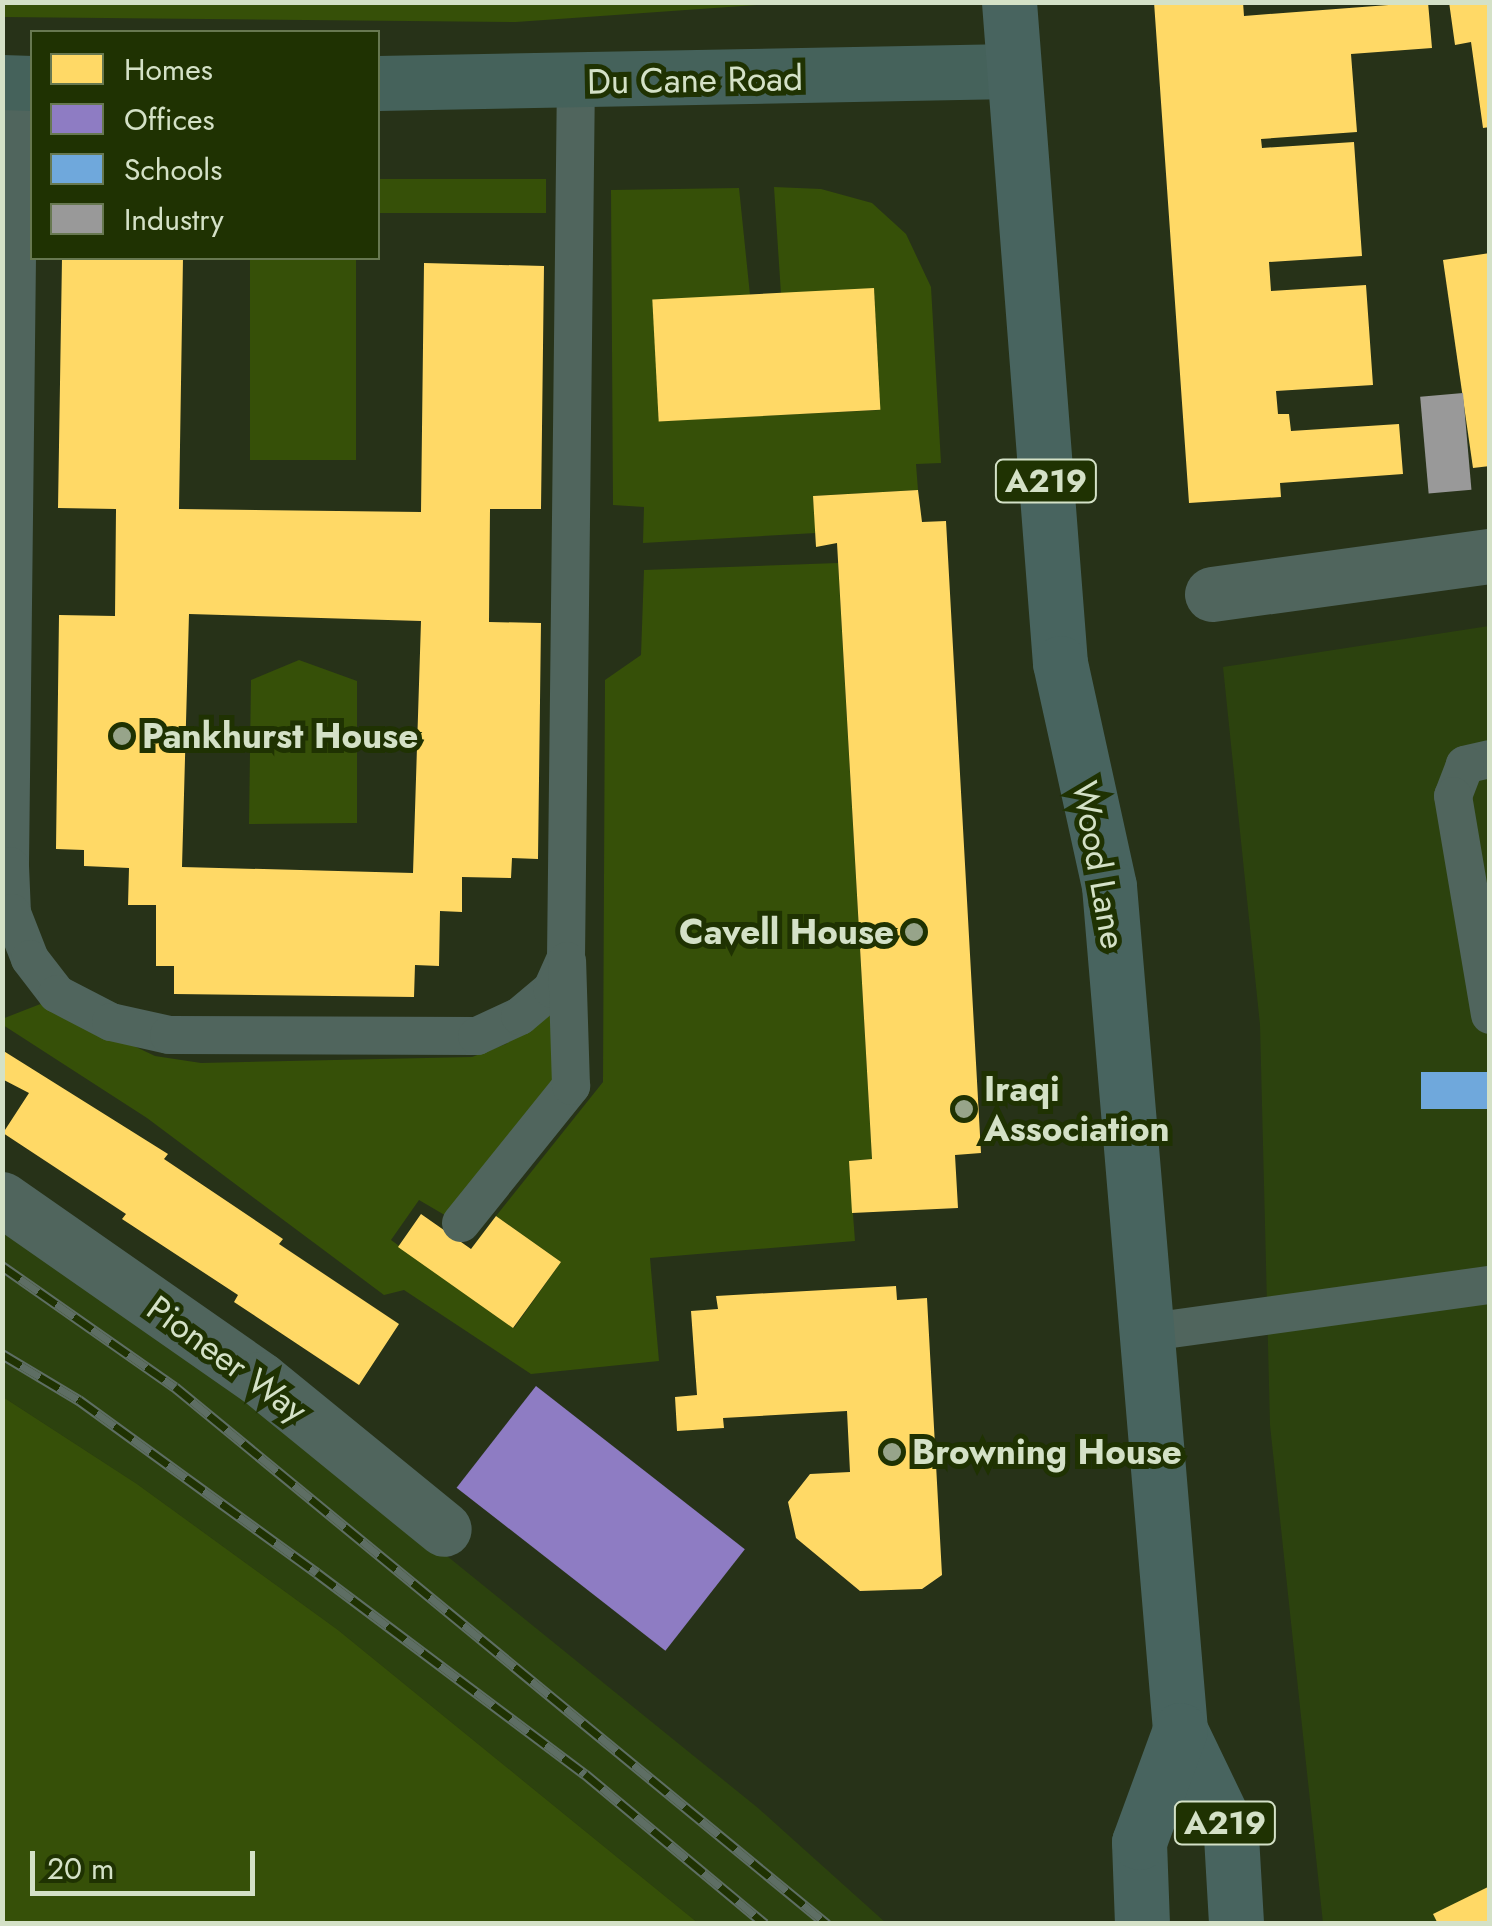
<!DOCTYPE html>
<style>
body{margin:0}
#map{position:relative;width:1492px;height:1926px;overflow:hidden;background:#273218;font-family:Jost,sans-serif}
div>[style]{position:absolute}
.built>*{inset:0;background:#2c420e}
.green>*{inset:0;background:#365008;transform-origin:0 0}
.homes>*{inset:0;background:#ffd966;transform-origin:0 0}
.offices>*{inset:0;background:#8e7cc3;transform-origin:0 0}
.schools>*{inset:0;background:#6fa8dc;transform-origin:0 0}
.industry>*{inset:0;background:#999;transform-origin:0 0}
.lane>*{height:38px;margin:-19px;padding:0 19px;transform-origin:19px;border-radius:19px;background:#50655d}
.street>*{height:55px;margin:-27.5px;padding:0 27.5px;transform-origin:27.5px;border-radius:27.5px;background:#50655d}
.secondary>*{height:55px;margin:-27.5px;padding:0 27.5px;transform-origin:27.5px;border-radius:27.5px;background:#45625b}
.primary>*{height:55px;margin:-27.5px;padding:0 27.5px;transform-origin:27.5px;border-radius:27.5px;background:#48645f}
.rail>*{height:11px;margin-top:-5.5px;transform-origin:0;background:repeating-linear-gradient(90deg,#1f3202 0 22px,#5e6e64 0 44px);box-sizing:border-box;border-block:2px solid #5e6e64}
.dots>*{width:28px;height:28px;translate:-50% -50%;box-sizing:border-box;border:5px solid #1f3202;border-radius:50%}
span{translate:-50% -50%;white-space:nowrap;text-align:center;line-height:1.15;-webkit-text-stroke:10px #1f3202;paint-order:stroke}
.shield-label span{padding:2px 8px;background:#1f3202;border:2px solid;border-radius:8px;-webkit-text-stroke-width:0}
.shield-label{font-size:32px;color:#d4e1c7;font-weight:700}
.street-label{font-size:35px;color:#d4e1c7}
.poi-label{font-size:35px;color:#d4e1c7;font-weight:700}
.left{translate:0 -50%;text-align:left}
.right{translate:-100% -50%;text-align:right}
.frame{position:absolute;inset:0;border:5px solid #d4e1c7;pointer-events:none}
.legend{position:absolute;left:30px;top:30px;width:350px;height:230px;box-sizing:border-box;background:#1f3202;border:2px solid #677851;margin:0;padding:12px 18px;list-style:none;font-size:30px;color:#d4e1c7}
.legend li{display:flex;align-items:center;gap:20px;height:50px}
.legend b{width:50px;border:2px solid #677851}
.scale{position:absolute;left:30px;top:1851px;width:225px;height:45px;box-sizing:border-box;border:5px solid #d4e1c7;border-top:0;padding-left:12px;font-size:30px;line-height:35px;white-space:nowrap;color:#d4e1c7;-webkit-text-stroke:8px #1f3202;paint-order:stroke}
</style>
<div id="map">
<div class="built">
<div style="clip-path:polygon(1489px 626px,1489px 1923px,1323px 1923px,1270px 1425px,1260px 1025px,1223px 667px)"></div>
<div style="clip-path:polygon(2px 1226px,105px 1295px,447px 1556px,758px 1808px,886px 1923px,698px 1923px,338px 1630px,137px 1484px,3px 1397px)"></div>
</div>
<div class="green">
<div style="clip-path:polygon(3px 2px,785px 2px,785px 3px,516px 22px,3px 17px)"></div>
<div style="left:378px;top:179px;width:168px;height:34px"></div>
<div style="clip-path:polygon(774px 187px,821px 189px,872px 203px,906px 234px,931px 287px,941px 463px,916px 464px,918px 490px,813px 496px,816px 533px,643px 543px,644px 507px,613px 505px,611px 190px,739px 188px,750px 295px,653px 301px,659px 421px,880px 410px,874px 289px,781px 294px)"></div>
<div style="left:250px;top:258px;width:106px;height:202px"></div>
<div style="clip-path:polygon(838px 563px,872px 1159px,849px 1161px,855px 1241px,650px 1258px,659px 1361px,531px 1374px,404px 1290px,384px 1295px,147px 1118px,3px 1025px,2px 1019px,43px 1003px,155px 1056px,201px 1063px,472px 1057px,506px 1044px,543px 1014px,556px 1017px,559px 1078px,448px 1217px,419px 1200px,391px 1240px,514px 1328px,561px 1262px,496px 1216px,603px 1082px,605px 680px,641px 655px,644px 570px)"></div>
<div style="clip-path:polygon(299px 660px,357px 681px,357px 823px,249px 824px,251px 680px)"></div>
<div style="clip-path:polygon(3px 1397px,137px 1484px,338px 1630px,698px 1923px,3px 1923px)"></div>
</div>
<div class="homes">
<div style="clip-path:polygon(1154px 2px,1243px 2px,1244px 16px,1428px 2px,1432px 48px,1351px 54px,1357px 132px,1261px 139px,1262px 148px,1354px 142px,1362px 256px,1269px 262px,1271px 291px,1366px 285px,1373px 385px,1276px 391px,1278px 414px,1289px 414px,1291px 431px,1399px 424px,1403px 474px,1280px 483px,1281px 497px,1189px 503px)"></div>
<div style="clip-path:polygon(1449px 2px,1490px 2px,1490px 127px,1483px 128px,1471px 42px,1455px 45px)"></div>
<div style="clip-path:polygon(1490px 253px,1490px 466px,1473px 468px,1443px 260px)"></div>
<div style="clip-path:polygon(evenodd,62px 258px,183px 258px,179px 509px,421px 512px,424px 263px,544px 266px,541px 509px,490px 509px,489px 622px,541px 623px,538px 859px,512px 858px,511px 878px,462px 877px,462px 912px,440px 911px,439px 966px,415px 965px,414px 997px,174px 994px,174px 966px,156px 966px,156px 905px,128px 905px,129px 868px,84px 866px,84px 850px,56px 849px,59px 615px,115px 616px,116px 509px,58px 508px,62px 258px,189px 614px,421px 621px,413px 873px,182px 867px,189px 614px)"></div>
<div style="left:874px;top:288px;width:122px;height:222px;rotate:87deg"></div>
<div style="clip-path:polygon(918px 490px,922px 522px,946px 521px,981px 1153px,955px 1155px,958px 1208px,852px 1213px,849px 1161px,872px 1159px,837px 543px,816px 547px,813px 496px)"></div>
<div style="clip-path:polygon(2px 1050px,168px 1154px,164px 1159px,283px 1239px,279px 1244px,399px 1324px,359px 1385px,234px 1302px,238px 1295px,122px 1219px,126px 1214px,3px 1133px,29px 1093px,2px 1079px)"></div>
<div style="clip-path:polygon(421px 1214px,471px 1249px,496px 1216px,561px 1262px,513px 1328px,398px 1247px)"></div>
<div style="clip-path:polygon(896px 1286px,897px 1300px,927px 1298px,942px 1575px,922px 1589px,860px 1591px,796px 1538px,788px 1502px,810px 1474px,850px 1472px,847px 1411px,723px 1418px,724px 1428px,677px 1431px,675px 1397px,697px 1395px,691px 1311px,718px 1309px,716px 1296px)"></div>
<div style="clip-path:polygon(1490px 1886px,1490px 1924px,1438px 1924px,1433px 1914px)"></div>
</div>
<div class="offices">
<div style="left:536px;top:1386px;width:265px;height:129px;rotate:38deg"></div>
</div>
<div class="schools">
<div style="left:1490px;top:1072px;width:37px;height:69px;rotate:90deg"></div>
</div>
<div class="industry">
<div style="left:1463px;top:393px;width:97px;height:43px;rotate:85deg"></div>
</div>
<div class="lane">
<div style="left:19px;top:83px;width:783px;rotate:90.66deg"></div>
<div style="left:10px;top:866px;width:47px;rotate:87.6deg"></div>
<div style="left:12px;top:913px;width:49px;rotate:68.6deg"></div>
<div style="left:30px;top:959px;width:44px;rotate:52.4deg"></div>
<div style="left:57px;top:994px;width:61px;rotate:27.4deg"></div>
<div style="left:111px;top:1022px;width:59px;rotate:12.6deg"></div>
<div style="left:169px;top:1035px;width:308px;rotate:0.2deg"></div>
<div style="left:477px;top:1036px;width:47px;rotate:-24.9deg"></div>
<div style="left:520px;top:1016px;width:42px;rotate:-40.2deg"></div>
<div style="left:552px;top:989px;width:34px;rotate:-66deg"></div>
<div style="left:566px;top:958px;width:875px;rotate:-89.35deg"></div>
<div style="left:1490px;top:759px;width:26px;rotate:167deg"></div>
<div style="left:1465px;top:765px;width:33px;rotate:111deg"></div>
<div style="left:1453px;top:796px;width:222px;rotate:80.4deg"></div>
<div style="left:461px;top:1223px;width:176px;rotate:-51.2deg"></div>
<div style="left:571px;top:1086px;width:125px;rotate:-91.8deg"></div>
<div style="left:1150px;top:1332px;width:343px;rotate:-7.9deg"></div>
</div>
<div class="street">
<div style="left:1212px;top:594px;width:281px;rotate:-7.8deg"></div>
<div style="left:2px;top:1199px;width:315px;rotate:34.9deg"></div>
<div style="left:260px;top:1379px;width:237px;rotate:39.2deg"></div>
</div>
<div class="secondary">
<div style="left:2px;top:82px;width:30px;rotate:2deg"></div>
<div style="left:378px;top:83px;width:634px;rotate:-1.08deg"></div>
</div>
<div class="primary">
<div style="left:1009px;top:2px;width:663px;rotate:85.59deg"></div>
<div style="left:1060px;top:663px;width:228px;rotate:77.6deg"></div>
<div style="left:1109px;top:886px;width:847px;rotate:85.19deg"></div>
<div style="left:1180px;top:1730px;width:118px;rotate:64.3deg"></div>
<div style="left:1231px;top:1836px;width:88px;rotate:86.7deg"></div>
<div style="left:1142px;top:1924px;width:82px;rotate:-92.1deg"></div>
<div style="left:1139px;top:1842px;width:119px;rotate:-69.9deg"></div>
</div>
<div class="rail">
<div style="left:2px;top:1266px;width:211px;rotate:35deg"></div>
<div style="left:175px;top:1387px;width:845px;rotate:39.48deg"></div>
<div style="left:2px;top:1354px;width:90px;rotate:30.9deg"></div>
<div style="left:79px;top:1400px;width:294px;rotate:36deg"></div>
<div style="left:317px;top:1573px;width:335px;rotate:36.9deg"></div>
<div style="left:585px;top:1774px;width:234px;rotate:39.8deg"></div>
</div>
<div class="dots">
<div style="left:122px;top:736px;background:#97a48a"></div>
<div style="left:914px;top:932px;background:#97a48a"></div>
<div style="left:964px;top:1109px;background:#97a48a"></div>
<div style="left:892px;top:1452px;background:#97a48a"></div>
</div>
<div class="shield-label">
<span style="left:1046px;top:481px">A219</span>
<span style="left:1225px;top:1823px">A219</span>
</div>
<div class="street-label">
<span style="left:695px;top:80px;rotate:-1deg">Du Cane Road</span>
<span style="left:1099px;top:865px;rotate:80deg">Wood Lane</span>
<span style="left:227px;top:1359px;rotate:36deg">Pioneer Way</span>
</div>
<div class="poi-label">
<span class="left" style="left:142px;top:736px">Pankhurst House</span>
<span class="right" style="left:894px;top:932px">Cavell House</span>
<span class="left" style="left:984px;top:1109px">Iraqi<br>Association</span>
<span class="left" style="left:912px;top:1452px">Browning House</span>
</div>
<div class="frame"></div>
<ul class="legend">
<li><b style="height:28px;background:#ffd966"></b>Homes</li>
<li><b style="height:28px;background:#8e7cc3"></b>Offices</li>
<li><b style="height:28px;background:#6fa8dc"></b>Schools</li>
<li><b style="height:28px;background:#999"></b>Industry</li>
</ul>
<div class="scale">20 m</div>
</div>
